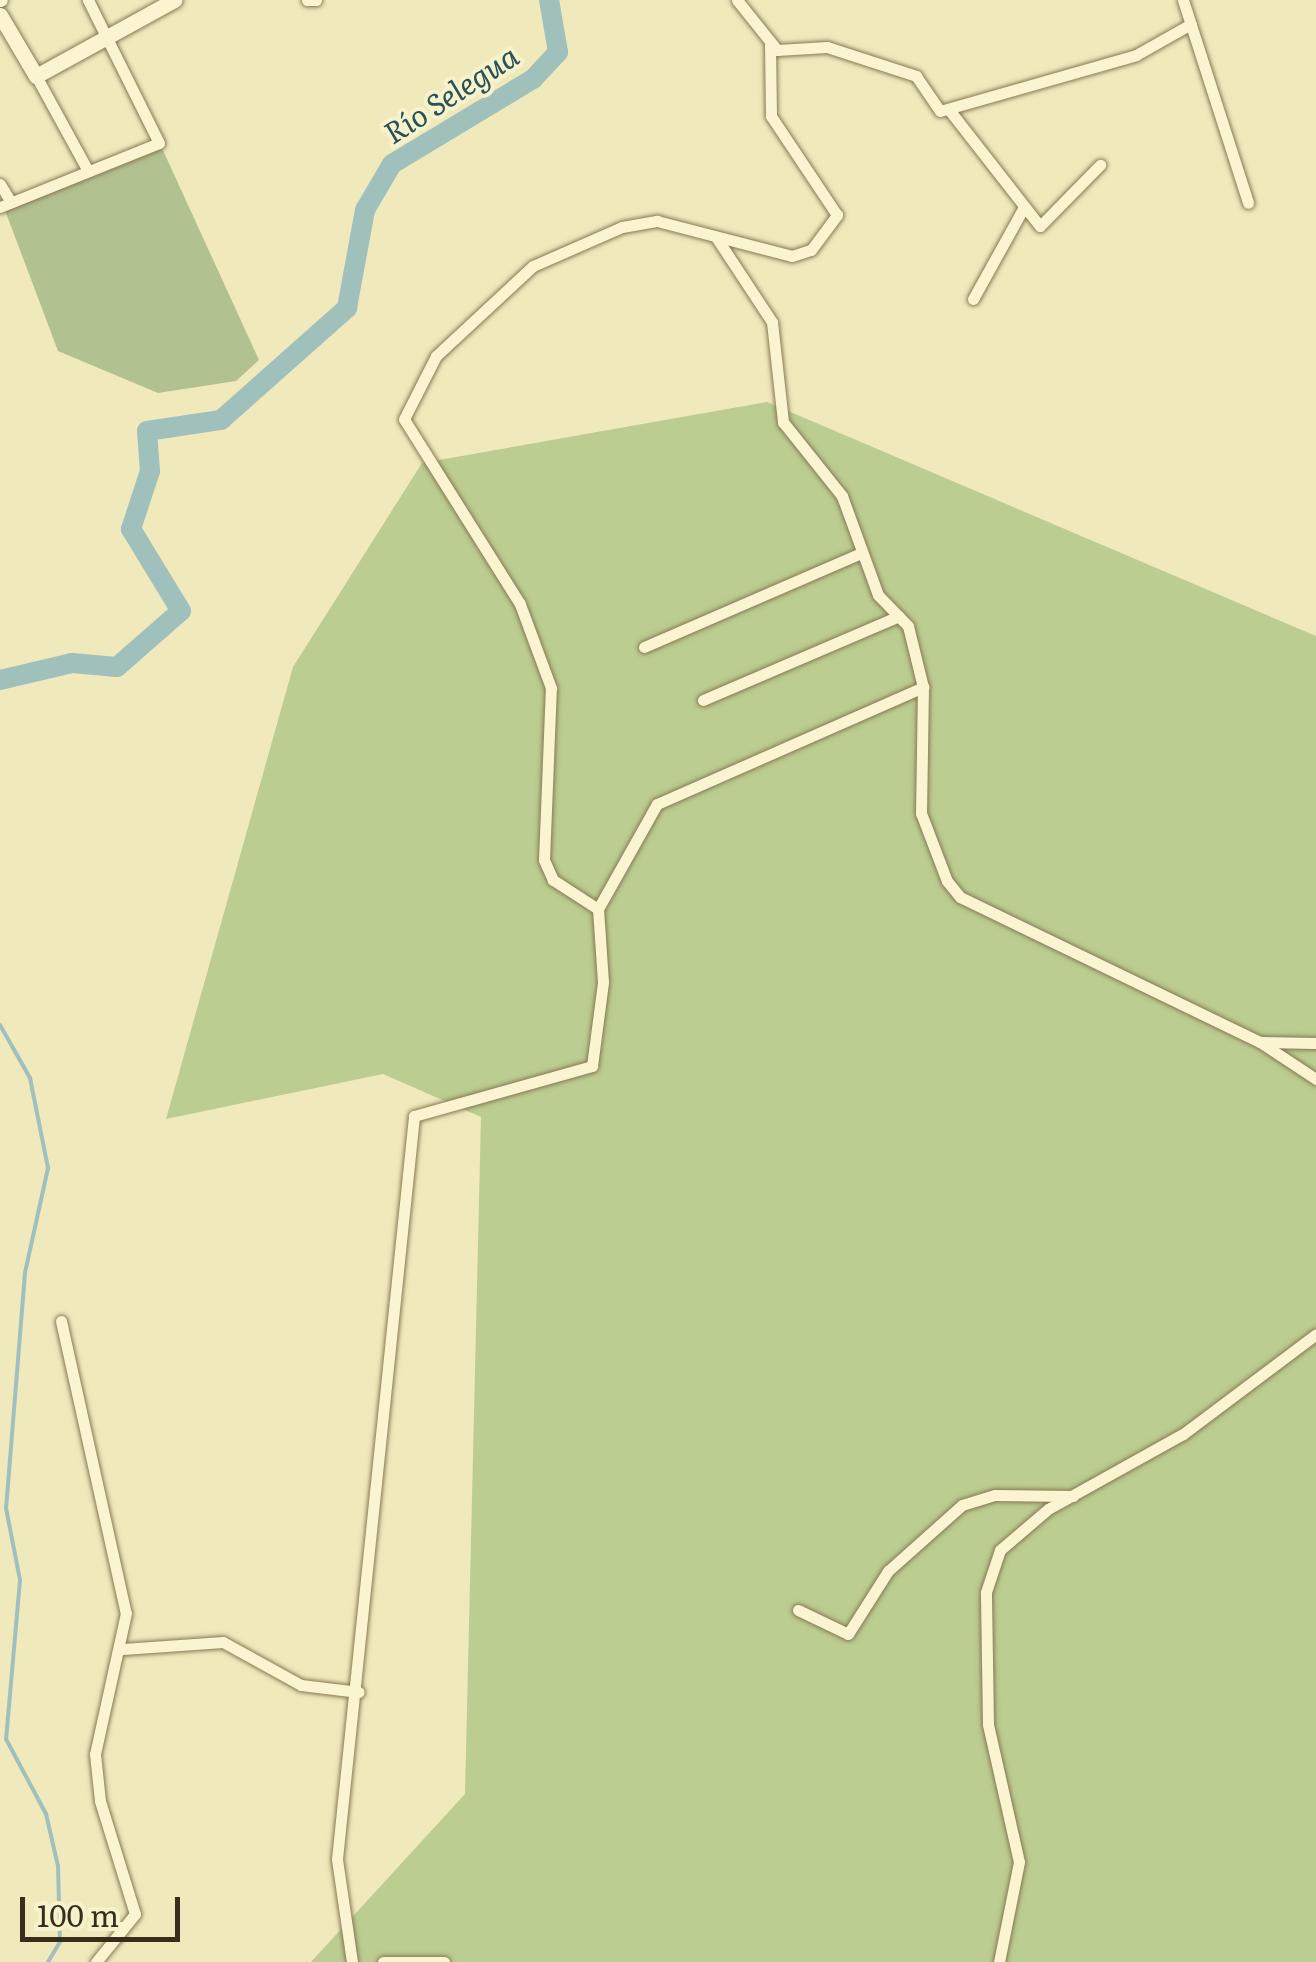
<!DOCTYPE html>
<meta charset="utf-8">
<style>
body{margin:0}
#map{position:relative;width:1316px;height:1962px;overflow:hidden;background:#efe9bc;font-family:Literata,serif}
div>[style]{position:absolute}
.green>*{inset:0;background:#bbcd90}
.cemetery>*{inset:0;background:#b2c190}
.stream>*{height:4px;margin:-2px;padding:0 2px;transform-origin:2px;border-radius:2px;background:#a0c0bc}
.river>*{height:20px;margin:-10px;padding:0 10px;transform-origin:10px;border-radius:10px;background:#a0c0bc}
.roads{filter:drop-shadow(0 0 2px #877955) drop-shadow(0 0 2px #877955)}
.street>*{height:11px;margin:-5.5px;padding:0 5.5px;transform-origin:5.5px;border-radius:5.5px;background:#faf5d0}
.secondary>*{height:15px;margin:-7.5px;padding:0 7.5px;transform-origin:7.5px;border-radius:7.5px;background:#faf5d0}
span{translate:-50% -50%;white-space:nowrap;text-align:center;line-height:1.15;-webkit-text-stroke:8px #f6f2cc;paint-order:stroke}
.water-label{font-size:30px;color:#295156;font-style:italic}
.scale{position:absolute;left:20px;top:1897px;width:160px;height:45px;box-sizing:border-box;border:5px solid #362d1b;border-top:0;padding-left:12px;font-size:30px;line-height:35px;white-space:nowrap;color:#362d1b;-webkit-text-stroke:8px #f6f2cc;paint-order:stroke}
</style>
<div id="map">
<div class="green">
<div style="clip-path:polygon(767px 402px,1316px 636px,1316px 1962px,311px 1962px,465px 1794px,481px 1117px,383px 1074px,166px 1119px,293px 667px,422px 463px)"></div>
</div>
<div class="cemetery">
<div style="clip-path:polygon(161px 146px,259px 360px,236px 381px,158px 393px,58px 351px,3px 205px)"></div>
</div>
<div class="stream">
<div style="left:0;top:1025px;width:61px;rotate:60.5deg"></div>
<div style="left:30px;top:1078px;width:92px;rotate:78.7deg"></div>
<div style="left:48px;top:1168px;width:107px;rotate:102.4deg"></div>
<div style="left:25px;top:1273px;width:236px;rotate:94.6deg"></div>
<div style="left:6px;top:1508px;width:73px;rotate:79deg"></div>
<div style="left:20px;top:1580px;width:160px;rotate:95deg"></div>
<div style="left:6px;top:1739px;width:85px;rotate:61.9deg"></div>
<div style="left:46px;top:1814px;width:53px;rotate:77deg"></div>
<div style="left:58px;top:1866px;width:76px;rotate:88.5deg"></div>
<div style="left:60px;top:1942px;width:23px;rotate:121deg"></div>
</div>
<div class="river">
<div style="left:0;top:680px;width:74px;rotate:-13.3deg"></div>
<div style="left:72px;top:663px;width:45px;rotate:5.1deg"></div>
<div style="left:117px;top:667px;width:85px;rotate:-41.2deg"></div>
<div style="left:181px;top:611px;width:96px;rotate:-121.4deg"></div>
<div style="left:131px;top:529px;width:61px;rotate:-71.9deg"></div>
<div style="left:150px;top:471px;width:40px;rotate:-94.3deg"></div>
<div style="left:147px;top:431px;width:75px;rotate:-8.5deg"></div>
<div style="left:221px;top:420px;width:169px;rotate:-41.6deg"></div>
<div style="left:347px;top:308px;width:100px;rotate:-79.6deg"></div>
<div style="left:365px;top:210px;width:53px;rotate:-59.6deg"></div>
<div style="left:392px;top:164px;width:165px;rotate:-31.1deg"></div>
<div style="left:533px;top:79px;width:37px;rotate:-47deg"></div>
<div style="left:558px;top:52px;width:53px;rotate:-99.8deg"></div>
</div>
<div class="roads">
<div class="street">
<div style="left:307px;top:0;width:9px"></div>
<div style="left:737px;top:0;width:64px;rotate:51.3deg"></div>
<div style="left:777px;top:50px;width:50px;rotate:-3.4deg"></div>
<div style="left:827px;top:47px;width:94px;rotate:18deg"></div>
<div style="left:916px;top:76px;width:42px;rotate:55.6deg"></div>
<div style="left:940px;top:111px;width:204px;rotate:-15.9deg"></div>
<div style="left:1136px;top:55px;width:63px;rotate:-29.4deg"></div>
<div style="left:1183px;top:0;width:213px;rotate:72.2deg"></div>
<div style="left:0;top:1px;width:2px;rotate:-27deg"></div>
<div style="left:36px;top:76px;width:108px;rotate:61.3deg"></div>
<div style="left:950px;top:111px;width:146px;rotate:52deg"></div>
<div style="left:1040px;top:226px;width:86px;rotate:-45.5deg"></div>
<div style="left:0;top:184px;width:21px;rotate:59deg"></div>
<div style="left:0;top:207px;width:171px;rotate:-21.9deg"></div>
<div style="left:159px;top:143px;width:160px;rotate:-116.4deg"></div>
<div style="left:716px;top:237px;width:102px;rotate:56.6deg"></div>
<div style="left:772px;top:322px;width:101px;rotate:83.7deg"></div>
<div style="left:783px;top:422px;width:95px;rotate:51.4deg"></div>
<div style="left:842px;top:496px;width:105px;rotate:70deg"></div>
<div style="left:878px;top:595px;width:43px;rotate:45.9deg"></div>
<div style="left:908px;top:626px;width:63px;rotate:76.2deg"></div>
<div style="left:923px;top:687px;width:126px;rotate:90.9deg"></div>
<div style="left:921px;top:813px;width:73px;rotate:69.1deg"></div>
<div style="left:947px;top:881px;width:21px;rotate:51deg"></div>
<div style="left:960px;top:897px;width:333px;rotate:25.8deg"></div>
<div style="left:1260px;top:1042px;width:56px;rotate:1deg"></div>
<div style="left:973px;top:299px;width:105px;rotate:-61deg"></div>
<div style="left:644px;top:647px;width:234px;rotate:-23.4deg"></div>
<div style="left:703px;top:700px;width:213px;rotate:-23.2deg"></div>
<div style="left:598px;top:909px;width:120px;rotate:-60.7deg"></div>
<div style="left:657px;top:804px;width:291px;rotate:-23.7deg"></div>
<div style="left:1260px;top:1042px;width:67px;rotate:33.5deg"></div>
<div style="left:61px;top:1321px;width:299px;rotate:77.5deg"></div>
<div style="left:126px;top:1613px;width:144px;rotate:102.4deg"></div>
<div style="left:95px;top:1754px;width:47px;rotate:83.9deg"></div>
<div style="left:100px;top:1801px;width:118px;rotate:72.8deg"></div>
<div style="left:135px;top:1914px;width:62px;rotate:129.1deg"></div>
<div style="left:798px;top:1610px;width:55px;rotate:25.6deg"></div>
<div style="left:848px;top:1634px;width:75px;rotate:-57.6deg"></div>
<div style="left:888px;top:1571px;width:99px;rotate:-41.7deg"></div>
<div style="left:962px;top:1505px;width:34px;rotate:-17deg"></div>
<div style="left:995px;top:1495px;width:78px;rotate:0.7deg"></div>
<div style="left:123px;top:1649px;width:100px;rotate:-4deg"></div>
<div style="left:223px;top:1642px;width:89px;rotate:28.9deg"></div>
<div style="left:301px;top:1685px;width:58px;rotate:6.9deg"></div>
<div style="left:352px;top:1962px;width:104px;rotate:-98.3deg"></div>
<div style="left:337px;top:1859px;width:747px;rotate:-84.08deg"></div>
<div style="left:414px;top:1116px;width:185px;rotate:-15.7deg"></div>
<div style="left:592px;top:1066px;width:85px;rotate:-82.5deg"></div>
<div style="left:603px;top:982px;width:73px;rotate:-93.9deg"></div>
<div style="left:598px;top:909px;width:54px;rotate:-147.2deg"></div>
<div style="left:553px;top:880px;width:22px;rotate:-114deg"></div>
<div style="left:544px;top:860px;width:172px;rotate:-87.7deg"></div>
<div style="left:551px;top:688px;width:90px;rotate:-110.3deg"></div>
<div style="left:520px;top:604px;width:218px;rotate:-122.1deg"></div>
<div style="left:404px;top:419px;width:71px;rotate:-63.1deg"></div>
<div style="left:436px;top:356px;width:132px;rotate:-42.9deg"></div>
<div style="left:533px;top:266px;width:97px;rotate:-23.7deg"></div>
<div style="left:622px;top:227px;width:36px;rotate:-10deg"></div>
<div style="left:657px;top:221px;width:139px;rotate:14.5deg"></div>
<div style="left:792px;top:256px;width:20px;rotate:-18deg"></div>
<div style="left:811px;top:250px;width:44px;rotate:-53.4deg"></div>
<div style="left:837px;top:215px;width:119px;rotate:-123.7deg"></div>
<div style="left:771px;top:116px;width:74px;rotate:-90.8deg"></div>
<div style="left:383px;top:1962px;width:61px"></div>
<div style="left:999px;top:1962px;width:102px;rotate:-78.7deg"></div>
<div style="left:1019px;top:1862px;width:141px;rotate:-102.7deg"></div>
<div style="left:988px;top:1724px;width:132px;rotate:-90.9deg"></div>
<div style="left:986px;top:1592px;width:44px;rotate:-71.6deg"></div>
<div style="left:1000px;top:1550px;width:63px;rotate:-40.5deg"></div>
<div style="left:1048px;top:1509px;width:154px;rotate:-29.1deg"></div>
<div style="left:1183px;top:1434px;width:166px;rotate:-36.9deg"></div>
</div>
<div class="secondary">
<div style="left:0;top:15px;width:71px;rotate:59.5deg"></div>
<div style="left:36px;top:76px;width:158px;rotate:-28.8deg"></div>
</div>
</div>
<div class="water-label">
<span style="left:450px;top:93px;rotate:-33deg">Río Selegua</span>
</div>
<div class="scale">100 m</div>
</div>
